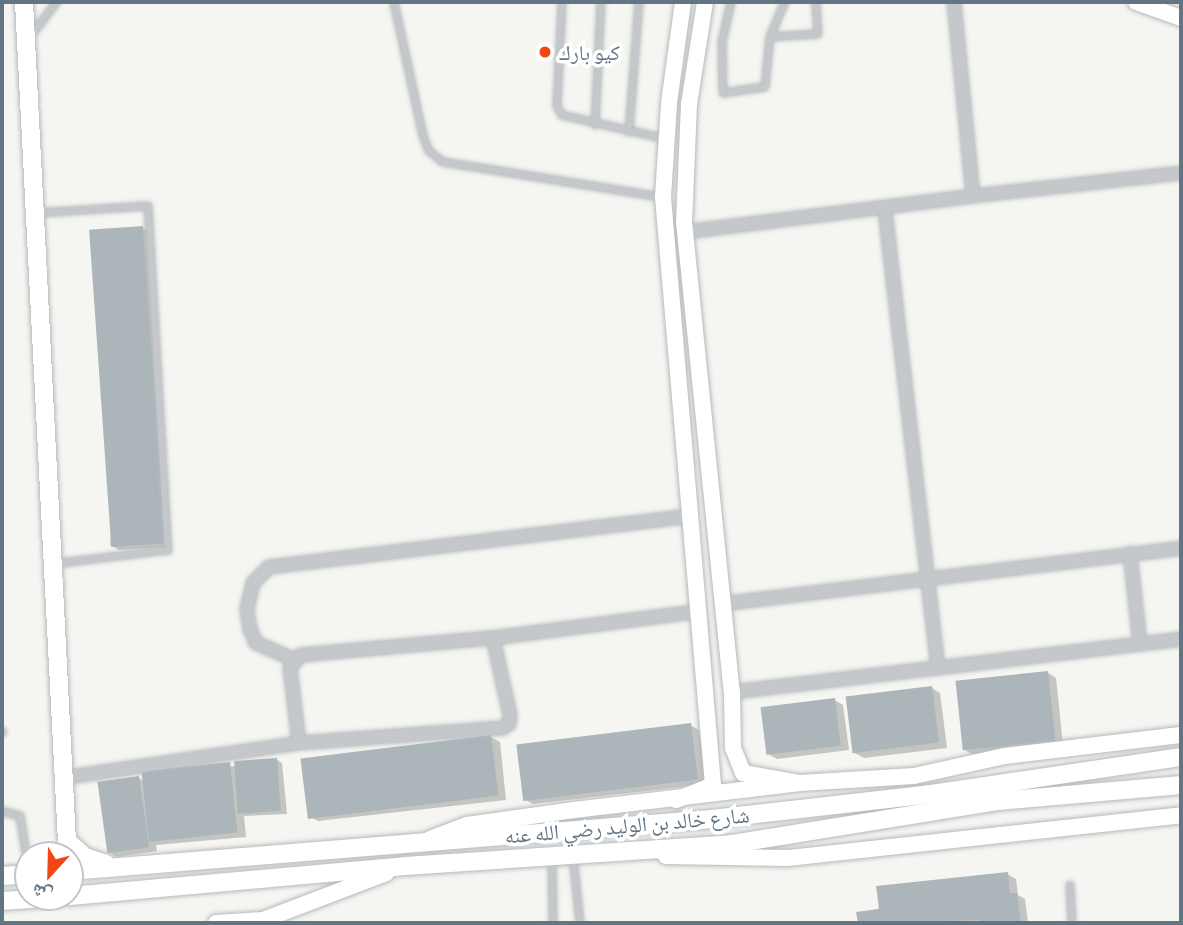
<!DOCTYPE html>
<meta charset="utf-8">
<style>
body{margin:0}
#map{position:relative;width:1183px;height:925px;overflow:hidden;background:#f5f5f1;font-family:Commissioner,"Noto Naskh Arabic",sans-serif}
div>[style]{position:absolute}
.shadow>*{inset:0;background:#0003}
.building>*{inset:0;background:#acb5ba;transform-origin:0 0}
.roads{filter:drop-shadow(0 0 2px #b4babe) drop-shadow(0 0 2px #b4babe)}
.lane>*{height:6px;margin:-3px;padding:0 3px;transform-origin:3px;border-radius:3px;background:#c4c8cb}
.street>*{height:12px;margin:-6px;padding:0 6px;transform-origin:6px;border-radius:6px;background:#c4c8cb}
.secondary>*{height:16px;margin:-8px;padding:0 8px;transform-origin:8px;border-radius:8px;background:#fff}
.primary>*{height:18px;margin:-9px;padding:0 9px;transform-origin:9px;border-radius:9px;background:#fff}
.dots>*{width:19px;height:19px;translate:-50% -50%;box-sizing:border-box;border:4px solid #fff;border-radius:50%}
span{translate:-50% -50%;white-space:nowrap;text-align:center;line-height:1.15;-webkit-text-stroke:7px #fff;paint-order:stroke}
.poi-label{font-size:21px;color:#617585}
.left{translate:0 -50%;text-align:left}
.street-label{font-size:21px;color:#617585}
.frame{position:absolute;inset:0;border:4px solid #617585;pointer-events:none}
.north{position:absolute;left:14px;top:841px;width:70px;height:70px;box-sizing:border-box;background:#fff;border:2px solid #c0c8ce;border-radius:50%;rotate:202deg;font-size:19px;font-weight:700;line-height:28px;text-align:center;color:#617585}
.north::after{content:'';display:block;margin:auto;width:24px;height:32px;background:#f24714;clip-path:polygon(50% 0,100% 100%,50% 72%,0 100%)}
</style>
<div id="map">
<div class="shadow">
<div style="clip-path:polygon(143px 228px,151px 233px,171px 547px,119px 550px,110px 545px)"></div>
<div style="clip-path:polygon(1048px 673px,1056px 678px,1063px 745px,972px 754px,963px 749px)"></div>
<div style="clip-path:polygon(932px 688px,940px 693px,947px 748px,864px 758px,855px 753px)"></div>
<div style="clip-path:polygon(834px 700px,843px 705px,849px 750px,777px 759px,768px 754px)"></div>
<div style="clip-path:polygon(690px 725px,699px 730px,706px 784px,533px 804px,524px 799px)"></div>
<div style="clip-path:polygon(491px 737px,500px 742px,506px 800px,318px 821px,309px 816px)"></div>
<div style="clip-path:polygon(276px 759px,282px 763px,287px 814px,244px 816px,246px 837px,156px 845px,157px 851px,117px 857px,108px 852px,139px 778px,144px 781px)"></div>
<div style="clip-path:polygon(1007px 874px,1016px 879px,1018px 895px,1025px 899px,1028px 923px,860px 923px,858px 914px)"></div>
</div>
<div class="building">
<div style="left:143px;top:226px;width:318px;height:54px;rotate:86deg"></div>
<div style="left:1048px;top:671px;width:70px;height:93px;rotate:84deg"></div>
<div style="left:932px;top:686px;width:57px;height:87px;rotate:83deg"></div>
<div style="left:835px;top:698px;width:48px;height:75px;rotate:83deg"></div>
<div style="left:691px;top:723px;width:57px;height:176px;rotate:83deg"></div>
<div style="left:491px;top:735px;width:61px;height:192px;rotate:83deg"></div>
<div style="left:277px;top:758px;width:53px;height:43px;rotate:86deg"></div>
<div style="left:230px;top:762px;width:71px;height:89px;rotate:84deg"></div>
<div style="left:139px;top:776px;width:72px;height:42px;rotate:82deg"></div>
<div style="clip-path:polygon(1008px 872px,1010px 893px,1017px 893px,1021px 923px,981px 923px,980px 920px,858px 923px,856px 912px,879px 909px,876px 886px)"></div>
</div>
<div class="roads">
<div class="lane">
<div style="left:394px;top:2px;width:137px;rotate:77.8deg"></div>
<div style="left:423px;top:136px;width:16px;rotate:68deg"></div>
<div style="left:429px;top:151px;width:18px;rotate:38deg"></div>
<div style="left:443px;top:162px;width:221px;rotate:9.1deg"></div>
<div style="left:562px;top:2px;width:104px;rotate:92.8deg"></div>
<div style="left:557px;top:106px;width:10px;rotate:61deg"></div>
<div style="left:562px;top:115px;width:107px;rotate:13deg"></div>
<div style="left:731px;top:2px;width:41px;rotate:102.7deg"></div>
<div style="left:722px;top:42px;width:51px;rotate:88.9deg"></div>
<div style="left:723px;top:93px;width:42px;rotate:-8.1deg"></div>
<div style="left:765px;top:87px;width:50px;rotate:-84.3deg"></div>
<div style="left:770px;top:37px;width:38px;rotate:-67deg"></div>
<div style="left:34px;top:32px;width:38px;rotate:-53deg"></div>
<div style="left:770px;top:37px;width:48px;rotate:-3.6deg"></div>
<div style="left:818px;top:34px;width:32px;rotate:-94deg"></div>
<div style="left:595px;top:125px;width:123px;rotate:-87.2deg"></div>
<div style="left:629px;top:132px;width:130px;rotate:-85.6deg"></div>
<div style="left:37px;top:213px;width:111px;rotate:-3.6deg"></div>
<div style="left:148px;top:206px;width:345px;rotate:86.7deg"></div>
<div style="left:168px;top:550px;width:116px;rotate:173.1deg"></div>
<div style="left:2px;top:732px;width:1px"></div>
<div style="left:2px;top:811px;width:19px;rotate:16deg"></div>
<div style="left:20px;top:816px;width:50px;rotate:80.7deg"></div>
<div style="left:573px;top:857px;width:66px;rotate:83.9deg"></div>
<div style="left:552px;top:858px;width:65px;rotate:89.1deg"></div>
<div style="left:1070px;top:885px;width:38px;rotate:87deg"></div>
</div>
<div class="street">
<div style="left:973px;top:196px;width:209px;rotate:-6.3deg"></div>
<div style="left:885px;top:210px;width:460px;rotate:83.4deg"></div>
<div style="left:685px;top:232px;width:290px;rotate:-7.1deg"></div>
<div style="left:973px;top:196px;width:195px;rotate:-95.6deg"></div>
<div style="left:1130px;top:553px;width:92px;rotate:83.7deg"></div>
<div style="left:721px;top:604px;width:463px;rotate:-6.9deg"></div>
<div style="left:295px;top:660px;width:43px;rotate:-156.4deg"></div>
<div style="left:256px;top:643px;width:15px;rotate:-113deg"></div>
<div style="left:250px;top:629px;width:20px;rotate:-99deg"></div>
<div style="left:247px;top:609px;width:27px;rotate:-77deg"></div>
<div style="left:253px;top:583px;width:23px;rotate:-45deg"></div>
<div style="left:269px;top:567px;width:425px;rotate:-6.9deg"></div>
<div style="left:732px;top:692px;width:452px;rotate:-6.7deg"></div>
<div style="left:299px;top:743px;width:76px;rotate:-96.8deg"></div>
<div style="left:290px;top:668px;width:17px;rotate:-50deg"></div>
<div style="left:301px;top:655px;width:193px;rotate:-5.1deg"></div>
<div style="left:493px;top:638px;width:209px;rotate:-7.4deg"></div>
<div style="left:62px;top:778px;width:240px;rotate:-8.4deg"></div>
<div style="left:299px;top:743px;width:204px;rotate:-4.2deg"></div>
<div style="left:502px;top:728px;width:8px;rotate:-30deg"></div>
<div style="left:509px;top:724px;width:9px;rotate:-84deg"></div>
<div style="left:510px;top:715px;width:79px;rotate:-102.4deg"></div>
</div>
<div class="secondary">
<div style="left:705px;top:2px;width:103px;rotate:98.9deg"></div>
<div style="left:689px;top:104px;width:118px;rotate:92.4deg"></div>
<div style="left:684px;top:222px;width:472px;rotate:84.2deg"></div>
<div style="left:732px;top:692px;width:56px;rotate:89deg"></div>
<div style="left:733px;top:748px;width:27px;rotate:68deg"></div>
<div style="left:743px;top:773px;width:58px;rotate:10deg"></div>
<div style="left:1136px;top:2px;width:48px;rotate:19.6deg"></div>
<div style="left:676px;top:800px;width:40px;rotate:-22deg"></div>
<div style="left:713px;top:785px;width:590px;rotate:-94.86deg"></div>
<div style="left:663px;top:197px;width:94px;rotate:-86.3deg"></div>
<div style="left:669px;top:103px;width:102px;rotate:-82.1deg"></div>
<div style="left:430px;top:839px;width:40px;rotate:-21deg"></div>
<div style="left:467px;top:825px;width:108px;rotate:-8deg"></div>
<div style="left:574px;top:810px;width:228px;rotate:-6.8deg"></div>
<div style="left:800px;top:783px;width:114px;rotate:-3.5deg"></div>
<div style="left:914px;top:776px;width:92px;rotate:-12.5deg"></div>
<div style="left:1004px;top:756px;width:178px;rotate:-6.8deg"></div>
<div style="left:666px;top:856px;width:122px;rotate:0.9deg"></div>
<div style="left:788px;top:858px;width:395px;rotate:-6.2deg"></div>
<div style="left:216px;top:923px;width:47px;rotate:-3.7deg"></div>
<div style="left:263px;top:920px;width:132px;rotate:-20.9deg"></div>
</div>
<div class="primary">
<div style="left:24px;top:2px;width:840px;rotate:87.07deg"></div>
<div style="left:67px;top:841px;width:24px;rotate:42deg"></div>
<div style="left:85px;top:857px;width:22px;rotate:18deg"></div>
<div style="left:70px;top:871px;width:644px;rotate:-4.63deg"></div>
<div style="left:712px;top:819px;width:219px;rotate:-6.5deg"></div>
<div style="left:930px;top:794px;width:254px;rotate:-8.4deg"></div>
<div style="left:2px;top:876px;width:26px;rotate:-4deg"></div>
<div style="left:70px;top:896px;width:336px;rotate:-5.1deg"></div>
<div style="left:405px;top:866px;width:328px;rotate:-3.8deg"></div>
<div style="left:732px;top:844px;width:269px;rotate:-9.2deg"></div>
<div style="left:998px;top:801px;width:184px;rotate:-5deg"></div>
<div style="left:2px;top:901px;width:57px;rotate:-4deg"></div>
</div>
</div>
<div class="dots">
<div style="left:545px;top:52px;background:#f24714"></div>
</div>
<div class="poi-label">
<span class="left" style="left:559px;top:52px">كيو بارك</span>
</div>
<div class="street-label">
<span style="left:627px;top:825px;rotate:-5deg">شارع خالد بن الوليد رضي الله عنه</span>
</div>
<div class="frame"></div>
<div class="north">ش</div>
</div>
